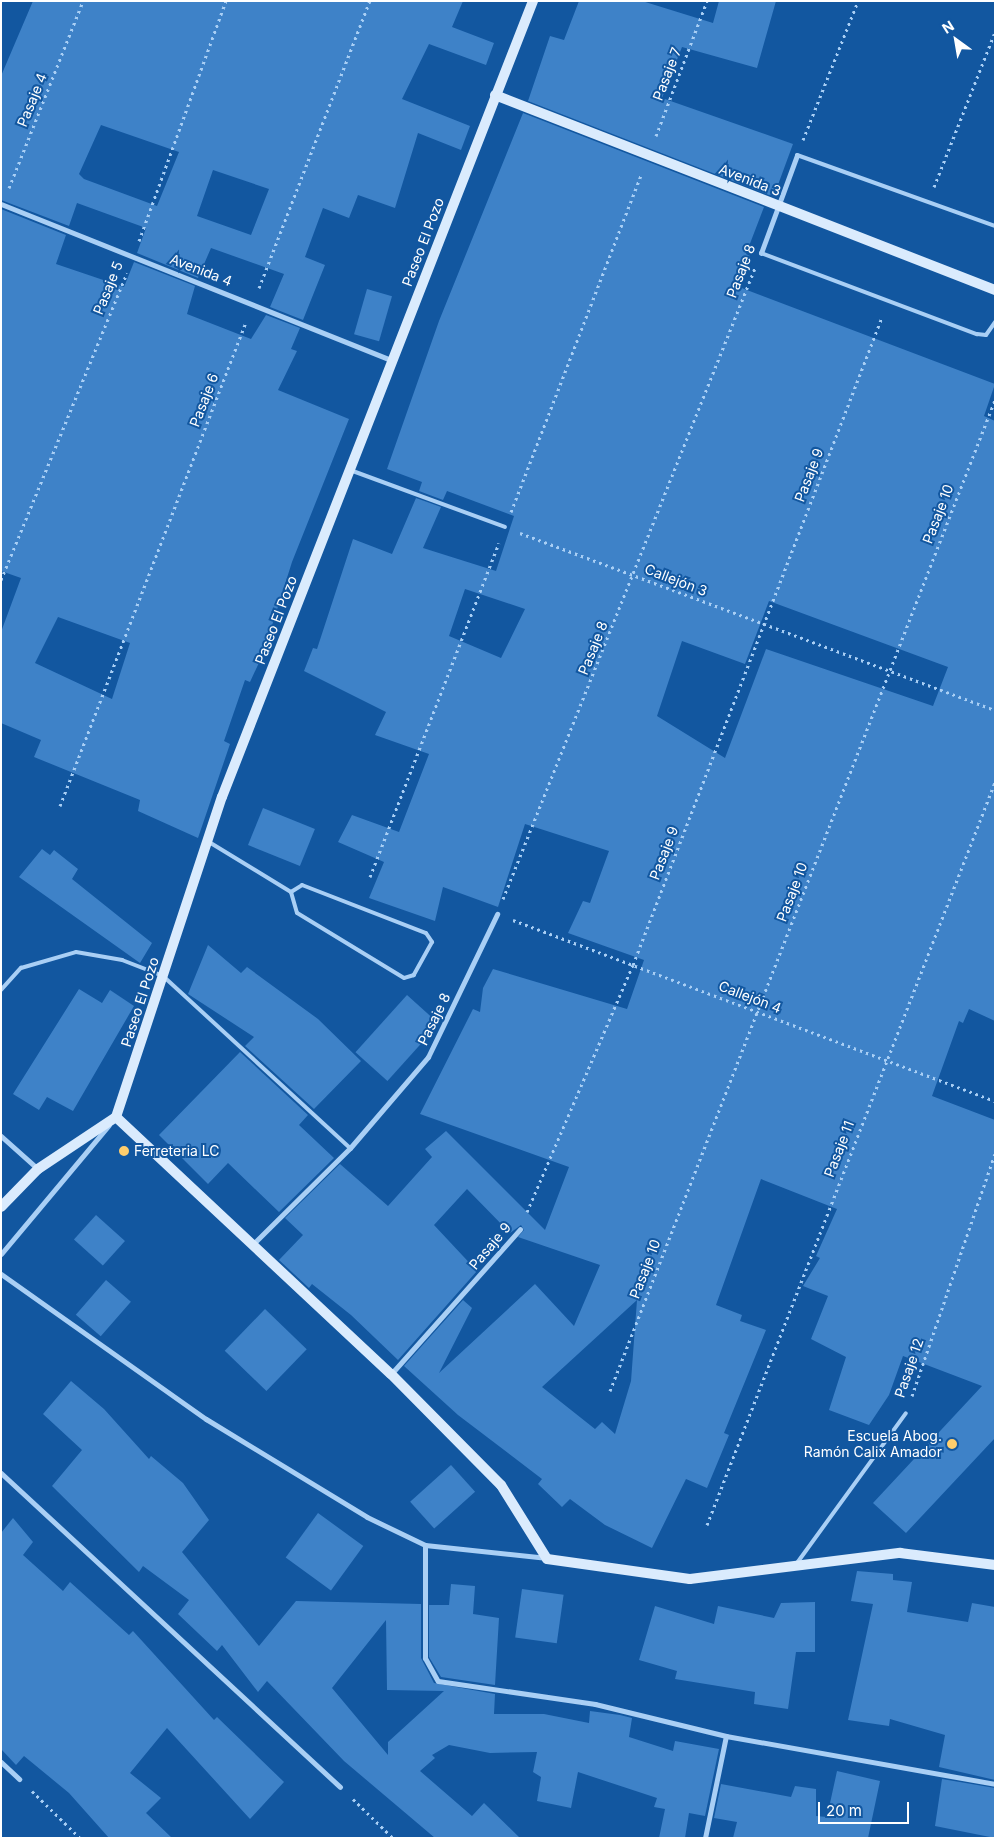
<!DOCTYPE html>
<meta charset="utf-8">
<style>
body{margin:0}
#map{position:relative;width:996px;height:1839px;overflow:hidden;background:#1257a0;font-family:Inter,sans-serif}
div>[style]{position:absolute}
.building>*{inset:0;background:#3e82c8;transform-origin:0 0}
.path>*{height:3px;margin-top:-1.5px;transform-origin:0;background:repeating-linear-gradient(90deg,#a9cff5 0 2.5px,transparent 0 6.5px)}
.lane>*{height:4px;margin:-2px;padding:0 2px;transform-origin:2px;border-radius:2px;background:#a9cff5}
.street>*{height:5px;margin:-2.5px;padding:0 2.5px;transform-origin:2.5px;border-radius:2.5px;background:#a9cff5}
.secondary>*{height:10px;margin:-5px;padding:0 5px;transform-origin:5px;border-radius:5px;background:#daebfd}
.dots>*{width:14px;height:14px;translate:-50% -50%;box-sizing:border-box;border:2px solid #1257a0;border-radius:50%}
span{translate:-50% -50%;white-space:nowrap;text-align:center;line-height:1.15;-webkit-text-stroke:4px #1257a0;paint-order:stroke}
.street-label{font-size:14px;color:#fff}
.poi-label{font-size:14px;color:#fff}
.left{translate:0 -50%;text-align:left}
.right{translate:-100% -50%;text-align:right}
.frame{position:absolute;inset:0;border:2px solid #fff;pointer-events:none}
.north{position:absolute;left:931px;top:15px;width:50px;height:50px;-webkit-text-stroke:4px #1257a0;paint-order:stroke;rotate:328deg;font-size:14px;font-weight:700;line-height:20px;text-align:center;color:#fff}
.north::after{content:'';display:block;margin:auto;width:18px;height:22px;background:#fff;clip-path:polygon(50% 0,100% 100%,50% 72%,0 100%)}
.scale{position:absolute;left:818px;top:1802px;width:91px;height:22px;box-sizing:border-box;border:2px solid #fff;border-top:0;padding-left:6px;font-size:15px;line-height:18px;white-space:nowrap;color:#fff;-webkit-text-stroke:4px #1257a0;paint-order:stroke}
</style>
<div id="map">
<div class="building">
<div style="clip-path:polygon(evenodd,33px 1px,463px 1px,452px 27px,494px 43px,486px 65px,429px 44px,402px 99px,470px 126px,461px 150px,418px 133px,395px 208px,358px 195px,349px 218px,323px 208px,305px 257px,325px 265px,303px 320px,270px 307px,284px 274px,211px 248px,198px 278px,137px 253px,146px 228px,77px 203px,69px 226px,1px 200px,1px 76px,33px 1px,101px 125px,179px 152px,157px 206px,84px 179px,79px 174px,101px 125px,33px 1px,213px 170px,269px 189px,251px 235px,197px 216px,213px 170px)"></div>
<div style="clip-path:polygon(579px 1px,642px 1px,713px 23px,719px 1px,776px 1px,757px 68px,682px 47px,662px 98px,793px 144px,775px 193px,769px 195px,528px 101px,550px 36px,564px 40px)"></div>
<div style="clip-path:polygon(evenodd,523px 113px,764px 207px,746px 254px,750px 256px,739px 287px,995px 384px,984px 416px,995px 421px,995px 1021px,969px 1009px,963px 1023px,959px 1021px,932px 1096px,995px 1120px,995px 1438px,906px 1533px,873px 1503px,982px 1386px,903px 1356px,889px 1395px,869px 1425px,829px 1410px,846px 1357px,811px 1339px,828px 1296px,803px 1286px,820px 1258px,816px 1256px,837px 1209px,761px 1179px,716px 1305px,742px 1315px,740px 1321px,766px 1330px,724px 1433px,729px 1435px,707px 1488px,686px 1479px,652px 1548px,605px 1525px,570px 1499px,562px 1507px,538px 1484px,542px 1479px,458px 1415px,404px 1366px,463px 1300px,472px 1308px,439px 1373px,535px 1284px,574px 1326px,600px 1265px,518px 1237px,524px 1230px,521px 1225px,510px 1233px,467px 1189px,434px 1225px,477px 1271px,398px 1360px,351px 1315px,312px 1284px,309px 1288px,279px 1260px,303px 1235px,285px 1218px,340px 1164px,388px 1206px,432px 1157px,425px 1149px,446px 1131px,545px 1230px,569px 1167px,420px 1114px,473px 1009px,480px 1012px,483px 988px,493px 969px,627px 1009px,644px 960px,568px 933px,583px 901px,590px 903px,609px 851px,525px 824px,498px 907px,443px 887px,435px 921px,369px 898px,384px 862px,338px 842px,352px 815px,399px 832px,429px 754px,375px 735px,386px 712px,304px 671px,313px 648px,317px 649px,353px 539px,392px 554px,416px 498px,441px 507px,423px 548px,496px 571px,514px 516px,447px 491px,443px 500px,419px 491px,422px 482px,387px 469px,439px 321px,523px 113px,465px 589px,525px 609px,501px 658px,449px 636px,465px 589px,523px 113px,769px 601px,948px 667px,933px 706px,766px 649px,725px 758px,657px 716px,682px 641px,745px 664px,769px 601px,523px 113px,637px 1300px,631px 1381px,615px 1434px,602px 1422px,595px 1429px,542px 1387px,637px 1300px)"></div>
<div style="clip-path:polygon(evenodd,1px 209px,66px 235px,56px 264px,124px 287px,134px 262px,195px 286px,187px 314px,251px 339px,266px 315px,300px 328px,291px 349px,297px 351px,278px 390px,349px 419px,292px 562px,263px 654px,250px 682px,245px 680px,224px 741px,230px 744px,198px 838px,138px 811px,140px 800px,34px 757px,41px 740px,1px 723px,1px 632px,21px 578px,1px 571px,1px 209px,58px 617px,130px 643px,112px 699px,35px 663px,58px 617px)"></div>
<div style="left:367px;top:289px;width:26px;height:47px;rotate:16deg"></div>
<div style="left:263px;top:808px;width:56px;height:40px;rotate:22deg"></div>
<div style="clip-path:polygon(42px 849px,50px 855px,54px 850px,78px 869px,72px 879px,152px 943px,140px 963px,19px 877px)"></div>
<div style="clip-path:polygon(208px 945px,241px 973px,247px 967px,318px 1019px,361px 1061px,314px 1109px,245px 1046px,254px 1037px,188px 994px)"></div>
<div style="clip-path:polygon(79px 989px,102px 1003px,110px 990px,134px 1006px,73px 1111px,47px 1097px,39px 1110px,13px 1094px)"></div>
<div style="left:407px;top:995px;width:43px;height:77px;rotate:42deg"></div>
<div style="clip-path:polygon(240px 1052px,308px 1115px,299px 1125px,334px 1158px,279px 1212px,228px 1163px,208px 1184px,159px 1135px)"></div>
<div style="left:96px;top:1215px;width:39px;height:33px;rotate:42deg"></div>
<div style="left:106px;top:1280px;width:33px;height:46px;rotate:41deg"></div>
<div style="left:265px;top:1309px;width:58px;height:58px;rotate:44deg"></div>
<div style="clip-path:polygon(evenodd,71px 1381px,104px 1409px,149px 1459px,151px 1456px,183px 1483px,209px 1520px,182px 1552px,259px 1646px,296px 1601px,421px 1604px,421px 1658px,434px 1683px,495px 1694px,494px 1714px,544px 1714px,589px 1723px,590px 1711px,620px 1715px,632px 1718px,629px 1737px,673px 1751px,675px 1741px,719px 1749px,705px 1816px,689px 1813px,685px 1838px,659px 1838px,665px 1809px,654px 1807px,657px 1798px,578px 1772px,571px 1808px,537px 1801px,541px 1777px,533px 1772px,537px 1752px,490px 1753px,449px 1745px,432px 1755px,435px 1758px,420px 1771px,472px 1816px,484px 1803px,520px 1838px,435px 1838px,344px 1761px,267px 1681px,258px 1692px,222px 1645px,217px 1651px,178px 1614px,189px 1600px,143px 1566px,139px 1572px,52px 1486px,82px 1450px,43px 1414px,71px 1381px,386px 1620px,387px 1690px,444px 1691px,388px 1742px,388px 1755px,332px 1688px,386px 1620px)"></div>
<div style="left:451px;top:1465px;width:36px;height:55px;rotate:48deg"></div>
<div style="left:318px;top:1513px;width:56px;height:55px;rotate:36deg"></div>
<div style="clip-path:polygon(13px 1518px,33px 1542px,23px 1555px,63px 1591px,70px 1582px,129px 1635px,133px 1631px,214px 1720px,217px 1717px,284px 1782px,250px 1819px,167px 1728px,130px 1773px,161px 1798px,146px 1813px,172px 1838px,109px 1838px,69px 1793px,24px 1756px,16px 1765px,1px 1749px,1px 1533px)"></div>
<div style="clip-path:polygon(857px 1571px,893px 1574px,893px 1580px,912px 1582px,907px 1612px,968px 1622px,972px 1603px,995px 1607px,995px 1780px,939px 1767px,945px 1735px,890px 1719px,889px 1726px,848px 1720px,873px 1604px,851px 1601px)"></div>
<div style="clip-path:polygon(451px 1584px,475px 1586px,473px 1614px,499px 1618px,495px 1685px,441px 1677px,429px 1657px,429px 1605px,449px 1605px)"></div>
<div style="left:522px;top:1589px;width:42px;height:49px;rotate:8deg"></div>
<div style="clip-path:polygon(815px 1602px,815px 1652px,796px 1652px,788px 1709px,754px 1704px,755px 1692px,675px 1679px,677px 1671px,639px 1660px,655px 1606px,714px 1624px,718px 1606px,774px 1618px,781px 1603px)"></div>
<div style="clip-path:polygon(837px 1771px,880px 1781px,868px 1838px,733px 1838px,737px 1822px,714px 1818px,721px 1784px,791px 1797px,795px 1786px,816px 1789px,816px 1816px,827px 1817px)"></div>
<div style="clip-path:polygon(942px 1779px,995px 1788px,995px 1838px,935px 1826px)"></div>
</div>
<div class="path">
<div style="left:656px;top:136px;width:144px;rotate:-69.3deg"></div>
<div style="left:803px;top:140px;width:149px;rotate:-68.4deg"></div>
<div style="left:934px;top:187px;width:167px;rotate:-68.5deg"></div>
<div style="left:9px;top:188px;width:201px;rotate:-68.4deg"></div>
<div style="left:139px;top:241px;width:255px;rotate:-70.1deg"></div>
<div style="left:259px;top:288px;width:308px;rotate:-68.9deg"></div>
<div style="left:511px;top:512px;width:361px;rotate:-68.9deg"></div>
<div style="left:520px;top:533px;width:507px;rotate:20.44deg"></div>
<div style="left:1px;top:580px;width:332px;rotate:-67.7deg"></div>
<div style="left:60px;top:806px;width:519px;rotate:-68.98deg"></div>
<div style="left:370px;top:877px;width:358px;rotate:-68.9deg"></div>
<div style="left:503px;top:899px;width:679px;rotate:-68.23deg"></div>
<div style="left:513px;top:920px;width:515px;rotate:20.58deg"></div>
<div style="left:527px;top:1212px;width:269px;rotate:-66.8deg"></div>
<div style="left:633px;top:965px;width:694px;rotate:-68.98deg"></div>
<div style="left:610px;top:1391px;width:1063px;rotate:-68.77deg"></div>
<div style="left:912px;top:1396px;width:256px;rotate:-71.1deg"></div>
<div style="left:707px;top:1525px;width:797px;rotate:-68.81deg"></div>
<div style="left:32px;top:1791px;width:67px;rotate:44.4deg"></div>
<div style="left:353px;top:1799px;width:56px;rotate:44.3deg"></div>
</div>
<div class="lane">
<div style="left:797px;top:155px;width:210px;rotate:19.7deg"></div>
<div style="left:761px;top:253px;width:231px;rotate:20.6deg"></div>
<div style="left:977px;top:334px;width:9px;rotate:6deg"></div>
<div style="left:986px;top:335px;width:16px;rotate:-55deg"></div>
<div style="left:350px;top:470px;width:165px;rotate:20.2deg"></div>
<div style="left:209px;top:842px;width:96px;rotate:31.4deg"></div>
<div style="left:302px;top:885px;width:133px;rotate:21.2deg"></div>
<div style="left:426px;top:933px;width:11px;rotate:56deg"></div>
<div style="left:432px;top:942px;width:38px;rotate:119deg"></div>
<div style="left:414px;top:975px;width:10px;rotate:163deg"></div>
<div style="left:404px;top:978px;width:125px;rotate:-148.7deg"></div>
<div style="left:297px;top:913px;width:22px;rotate:-106deg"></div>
<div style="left:291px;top:892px;width:13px;rotate:-32deg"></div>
<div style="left:1px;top:990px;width:30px;rotate:-48deg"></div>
<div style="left:21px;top:968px;width:57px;rotate:-16.2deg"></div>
<div style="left:76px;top:952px;width:47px;rotate:9.9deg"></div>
<div style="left:122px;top:960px;width:44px;rotate:21.3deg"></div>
<div style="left:163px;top:976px;width:254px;rotate:42.6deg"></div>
<div style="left:797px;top:1563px;width:185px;rotate:-54deg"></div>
</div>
<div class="street">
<div style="left:1px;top:204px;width:421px;rotate:21.8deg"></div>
<div style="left:761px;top:253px;width:104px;rotate:-69.8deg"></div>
<div style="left:1px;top:1136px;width:50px;rotate:41.7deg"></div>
<div style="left:253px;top:1244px;width:136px;rotate:-44.7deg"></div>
<div style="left:350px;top:1148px;width:120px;rotate:-49.4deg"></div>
<div style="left:428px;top:1057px;width:159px;rotate:-64.2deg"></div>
<div style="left:1px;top:1254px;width:168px;rotate:-50.1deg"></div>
<div style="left:1px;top:1274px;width:251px;rotate:35.3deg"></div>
<div style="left:206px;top:1419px;width:188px;rotate:31.3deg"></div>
<div style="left:367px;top:1517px;width:64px;rotate:25.8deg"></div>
<div style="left:425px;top:1545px;width:123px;rotate:6.1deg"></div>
<div style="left:391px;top:1374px;width:194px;rotate:-48.3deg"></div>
<div style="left:1px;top:1473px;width:462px;rotate:42.8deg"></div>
<div style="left:425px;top:1545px;width:113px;rotate:90deg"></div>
<div style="left:425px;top:1658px;width:26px;rotate:61deg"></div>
<div style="left:438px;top:1681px;width:159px;rotate:8.3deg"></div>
<div style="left:595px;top:1704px;width:135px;rotate:13.7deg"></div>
<div style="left:726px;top:1736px;width:273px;rotate:10.1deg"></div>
<div style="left:1px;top:1762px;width:25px;rotate:43deg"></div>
<div style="left:705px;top:1838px;width:104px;rotate:-78.4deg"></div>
</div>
<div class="secondary">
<div style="left:495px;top:95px;width:537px;rotate:21.31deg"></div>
<div style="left:116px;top:1117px;width:376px;rotate:43.1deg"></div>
<div style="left:391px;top:1374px;width:156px;rotate:45.3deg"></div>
<div style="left:501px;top:1485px;width:87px;rotate:58.1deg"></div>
<div style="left:547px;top:1559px;width:144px;rotate:8deg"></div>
<div style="left:690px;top:1579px;width:212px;rotate:-7.1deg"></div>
<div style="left:900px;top:1553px;width:96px;rotate:7.2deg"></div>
<div style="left:1px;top:1207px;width:53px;rotate:-45.8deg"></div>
<div style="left:38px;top:1169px;width:94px;rotate:-33.7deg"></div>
<div style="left:116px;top:1117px;width:337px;rotate:-71.7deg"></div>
<div style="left:222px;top:797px;width:855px;rotate:-68.66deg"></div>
</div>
<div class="dots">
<div style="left:124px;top:1151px;background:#ffce6d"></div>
<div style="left:952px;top:1444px;background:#ffce6d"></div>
</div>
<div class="street-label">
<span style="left:667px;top:74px;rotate:-69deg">Pasaje 7</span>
<span style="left:32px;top:100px;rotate:-68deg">Pasaje 4</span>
<span style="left:750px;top:180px;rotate:21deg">Avenida 3</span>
<span style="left:423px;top:242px;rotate:-69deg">Paseo El Pozo</span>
<span style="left:201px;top:270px;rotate:21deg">Avenida 4</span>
<span style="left:741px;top:271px;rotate:-69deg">Pasaje 8</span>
<span style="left:108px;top:288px;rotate:-68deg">Pasaje 5</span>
<span style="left:204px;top:400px;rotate:-69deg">Pasaje 6</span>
<span style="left:809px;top:475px;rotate:-69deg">Pasaje 9</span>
<span style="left:938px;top:514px;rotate:-69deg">Pasaje 10</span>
<span style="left:676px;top:580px;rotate:21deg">Callejón 3</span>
<span style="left:276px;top:620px;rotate:-69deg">Paseo El Pozo</span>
<span style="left:593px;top:648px;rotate:-68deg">Pasaje 8</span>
<span style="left:664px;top:853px;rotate:-69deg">Pasaje 9</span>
<span style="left:792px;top:892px;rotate:-69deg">Pasaje 10</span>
<span style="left:750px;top:997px;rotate:21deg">Callejón 4</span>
<span style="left:140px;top:1002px;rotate:-72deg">Paseo El Pozo</span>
<span style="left:434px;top:1019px;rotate:-64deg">Pasaje 8</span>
<span style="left:839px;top:1149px;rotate:-69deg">Pasaje 11</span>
<span style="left:490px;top:1246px;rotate:-50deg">Pasaje 9</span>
<span style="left:645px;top:1269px;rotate:-69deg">Pasaje 10</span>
<span style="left:909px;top:1368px;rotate:-71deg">Pasaje 12</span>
</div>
<div class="poi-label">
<span class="left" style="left:134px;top:1151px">Ferreteria LC</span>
<span class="right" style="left:942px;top:1444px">Escuela Abog.<br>Ramón Calix Amador</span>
</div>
<div class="frame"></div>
<div class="north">N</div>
<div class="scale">20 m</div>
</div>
